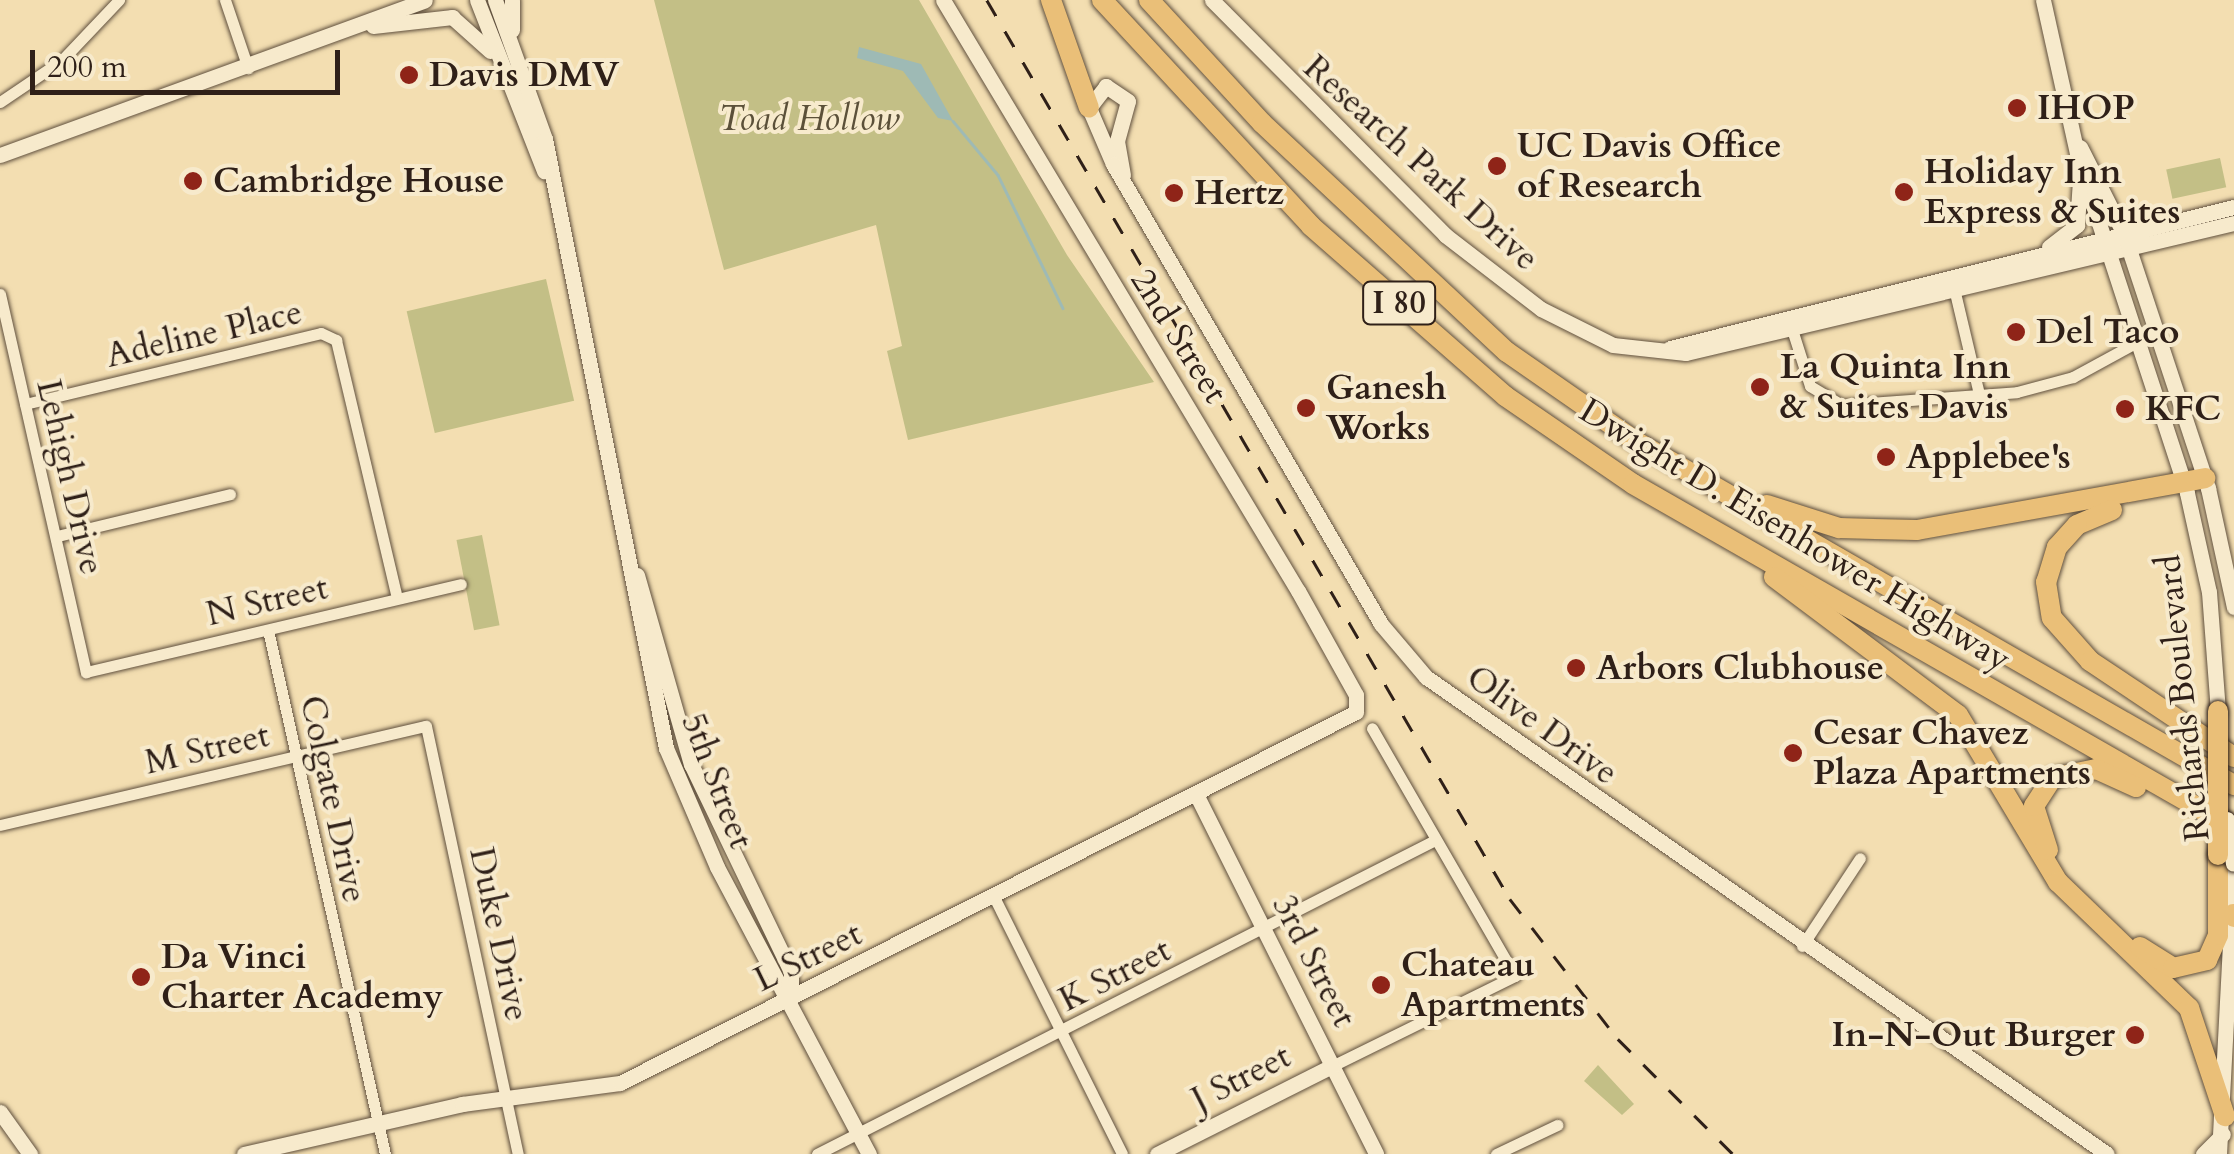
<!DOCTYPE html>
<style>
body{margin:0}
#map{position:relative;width:2234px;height:1154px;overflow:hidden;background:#f3deb1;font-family:Cardo,serif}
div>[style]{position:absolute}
.green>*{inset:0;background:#c3bf86;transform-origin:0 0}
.water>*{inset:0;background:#9ebab5}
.stream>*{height:2.5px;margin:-1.25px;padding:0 1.25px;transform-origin:1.25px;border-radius:1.25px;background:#9ebab5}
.roads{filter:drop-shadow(0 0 2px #60503e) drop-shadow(0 0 2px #60503e)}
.street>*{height:11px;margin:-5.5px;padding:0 5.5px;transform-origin:5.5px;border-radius:5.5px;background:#f7eacc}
.secondary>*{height:15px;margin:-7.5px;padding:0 7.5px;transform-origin:7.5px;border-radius:7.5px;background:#f7eacc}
.highway>*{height:20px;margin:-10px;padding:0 10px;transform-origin:10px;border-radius:10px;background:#eabf78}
.rail>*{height:2.5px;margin-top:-1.25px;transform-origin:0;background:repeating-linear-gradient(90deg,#2f2018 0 18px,transparent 0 36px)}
.bridges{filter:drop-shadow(0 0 2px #2f2018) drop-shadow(0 0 2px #2f2018)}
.secondary-bridge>*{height:15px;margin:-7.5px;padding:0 7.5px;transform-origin:7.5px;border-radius:7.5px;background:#f7eacc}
.highway-bridge>*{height:20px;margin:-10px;padding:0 10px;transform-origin:10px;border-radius:10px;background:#eabf78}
.dots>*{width:28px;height:28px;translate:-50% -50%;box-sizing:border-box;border:5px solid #f7eacc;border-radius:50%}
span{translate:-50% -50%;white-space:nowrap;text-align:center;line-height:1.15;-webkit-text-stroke:8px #f7eacc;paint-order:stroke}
.shield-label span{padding:2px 8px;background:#f7eacc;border:2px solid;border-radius:8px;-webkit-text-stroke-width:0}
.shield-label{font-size:32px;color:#2f2018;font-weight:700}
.poi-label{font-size:35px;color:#2f2018;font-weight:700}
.left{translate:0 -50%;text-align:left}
.right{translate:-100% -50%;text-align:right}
.park-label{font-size:35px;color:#5b5039;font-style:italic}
.street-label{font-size:35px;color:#2f2018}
.scale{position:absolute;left:30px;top:50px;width:310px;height:45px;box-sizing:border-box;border:5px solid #2f2018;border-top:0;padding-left:12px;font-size:30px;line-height:35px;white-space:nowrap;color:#2f2018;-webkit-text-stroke:8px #f7eacc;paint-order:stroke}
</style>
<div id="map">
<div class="green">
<div style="clip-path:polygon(654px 0,919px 0,1067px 255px,1154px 382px,908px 440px,887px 351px,902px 346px,876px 225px,724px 270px)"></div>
<div style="left:2220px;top:158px;width:30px;height:55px;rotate:78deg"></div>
<div style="left:546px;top:279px;width:125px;height:143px;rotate:77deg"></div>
<div style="left:482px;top:535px;width:92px;height:26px;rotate:79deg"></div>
<div style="clip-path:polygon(1598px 1065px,1634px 1104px,1622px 1115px,1584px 1081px)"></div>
</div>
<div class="water">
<div style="clip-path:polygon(859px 47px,921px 64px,953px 121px,938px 118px,903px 71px,857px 58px)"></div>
</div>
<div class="stream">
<div style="left:953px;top:121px;width:70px;rotate:50.2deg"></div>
<div style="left:998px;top:175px;width:148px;rotate:64deg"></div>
</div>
<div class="roads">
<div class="street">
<div style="left:225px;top:0;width:72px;rotate:71.3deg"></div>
<div style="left:0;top:102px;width:75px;rotate:-34.1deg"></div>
<div style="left:62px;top:60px;width:83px;rotate:-46.5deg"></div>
<div style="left:1953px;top:284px;width:117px;rotate:76.7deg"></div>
<div style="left:0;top:294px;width:388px;rotate:77.2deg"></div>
<div style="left:86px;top:672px;width:385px;rotate:-13.2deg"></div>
<div style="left:1790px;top:323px;width:66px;rotate:72.4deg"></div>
<div style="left:1810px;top:386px;width:37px;rotate:31deg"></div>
<div style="left:1842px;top:405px;width:175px;rotate:-4.2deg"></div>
<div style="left:2017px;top:392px;width:58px;rotate:-15deg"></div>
<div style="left:2073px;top:377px;width:77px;rotate:-28.6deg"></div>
<div style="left:25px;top:404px;width:304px;rotate:-13.5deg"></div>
<div style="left:321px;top:333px;width:17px;rotate:25deg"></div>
<div style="left:336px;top:340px;width:265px;rotate:76.7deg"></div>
<div style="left:57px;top:536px;width:178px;rotate:-13.6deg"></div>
<div style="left:268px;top:630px;width:537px;rotate:77.41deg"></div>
<div style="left:0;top:825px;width:437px;rotate:-13.1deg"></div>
<div style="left:426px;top:726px;width:438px;rotate:77.9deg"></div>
<div style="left:994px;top:897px;width:287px;rotate:63.5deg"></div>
<div style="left:1802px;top:946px;width:105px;rotate:-56.6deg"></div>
<div style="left:1332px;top:1066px;width:204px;rotate:-26.2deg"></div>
<div style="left:1515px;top:976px;width:286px;rotate:-120deg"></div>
<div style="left:817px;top:1154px;width:693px;rotate:-26.93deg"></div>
<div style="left:1496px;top:1154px;width:68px;rotate:-25.4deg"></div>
</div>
<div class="secondary">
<div style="left:477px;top:0;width:184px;rotate:68.6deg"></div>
<div style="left:495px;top:0;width:148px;rotate:70.2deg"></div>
<div style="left:545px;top:139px;width:621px;rotate:78.76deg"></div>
<div style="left:666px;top:748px;width:129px;rotate:66.8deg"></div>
<div style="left:717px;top:867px;width:325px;rotate:62.1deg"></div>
<div style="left:1212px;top:0;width:331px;rotate:45.2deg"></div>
<div style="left:1445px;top:235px;width:121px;rotate:37.6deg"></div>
<div style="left:1541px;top:309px;width:80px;rotate:26.6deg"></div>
<div style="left:1613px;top:345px;width:73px;rotate:6.3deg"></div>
<div style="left:1686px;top:353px;width:563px;rotate:-13.35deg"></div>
<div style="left:2043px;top:0;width:166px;rotate:77.5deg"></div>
<div style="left:2079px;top:162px;width:348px;rotate:71.9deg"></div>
<div style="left:2187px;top:493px;width:101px;rotate:77.5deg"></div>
<div style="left:2209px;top:592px;width:119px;rotate:85.7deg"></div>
<div style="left:373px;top:26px;width:80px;rotate:-6.5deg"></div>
<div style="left:452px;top:17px;width:51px;rotate:41.8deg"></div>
<div style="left:512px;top:30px;width:30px;rotate:-90deg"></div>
<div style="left:2080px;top:147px;width:97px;rotate:63.2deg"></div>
<div style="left:2124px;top:234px;width:268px;rotate:71.7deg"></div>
<div style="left:2208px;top:488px;width:122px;rotate:77.7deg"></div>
<div style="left:0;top:155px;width:452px;rotate:-20deg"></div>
<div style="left:1123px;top:175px;width:35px;rotate:-100deg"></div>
<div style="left:1117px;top:141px;width:41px;rotate:-74.6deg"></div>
<div style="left:1128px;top:101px;width:27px;rotate:-146deg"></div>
<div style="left:1106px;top:86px;width:28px;rotate:128deg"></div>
<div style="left:1089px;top:108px;width:61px;rotate:66.8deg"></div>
<div style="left:1113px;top:164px;width:532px;rotate:59.77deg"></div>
<div style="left:1381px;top:624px;width:70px;rotate:49.7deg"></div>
<div style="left:1426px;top:677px;width:831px;rotate:35.01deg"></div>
<div style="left:2049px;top:247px;width:36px;rotate:-38deg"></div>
<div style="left:2077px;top:225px;width:45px;rotate:-86.2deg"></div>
<div style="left:1670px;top:348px;width:581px;rotate:-14.04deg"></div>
<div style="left:637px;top:575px;width:197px;rotate:74.1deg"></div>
<div style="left:691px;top:764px;width:231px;rotate:64.3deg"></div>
<div style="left:791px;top:972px;width:27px;rotate:90deg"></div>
<div style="left:1197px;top:796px;width:400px;rotate:63.4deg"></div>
<div style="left:0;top:1112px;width:52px;rotate:54.5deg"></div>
<div style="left:244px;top:1154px;width:224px;rotate:-12.9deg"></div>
<div style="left:462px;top:1104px;width:159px;rotate:-7.6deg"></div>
<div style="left:620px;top:1083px;width:824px;rotate:-26.75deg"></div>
<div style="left:1356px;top:712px;width:17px;rotate:-90deg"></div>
<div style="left:1356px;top:695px;width:119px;rotate:-119.1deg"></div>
<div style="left:1298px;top:591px;width:689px;rotate:-120.99deg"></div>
<div style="left:1157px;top:1154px;width:196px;rotate:-26.7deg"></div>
<div style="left:2203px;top:1154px;width:28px;rotate:-45deg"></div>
<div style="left:2219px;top:1154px;width:291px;rotate:-87deg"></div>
</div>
<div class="highway">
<div style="left:1051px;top:0;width:114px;rotate:70.6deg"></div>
<div style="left:1102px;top:0;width:308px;rotate:47.2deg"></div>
<div style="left:1311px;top:226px;width:258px;rotate:41.2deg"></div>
<div style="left:1505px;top:396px;width:155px;rotate:34.5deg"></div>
<div style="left:1633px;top:484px;width:690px;rotate:29.8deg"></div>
<div style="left:1149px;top:0;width:167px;rotate:47.4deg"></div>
<div style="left:1262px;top:123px;width:335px;rotate:43.1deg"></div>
<div style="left:1507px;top:352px;width:156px;rotate:34.8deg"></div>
<div style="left:1635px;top:441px;width:691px;rotate:29.87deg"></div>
<div style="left:1767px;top:505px;width:76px;rotate:17.7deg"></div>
<div style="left:1839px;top:528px;width:78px;rotate:1.5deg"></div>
<div style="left:1917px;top:530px;width:293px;rotate:-10.2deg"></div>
<div style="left:2112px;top:510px;width:38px;rotate:157deg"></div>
<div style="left:2077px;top:525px;width:30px;rotate:132deg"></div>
<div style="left:2057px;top:547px;width:37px;rotate:107deg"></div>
<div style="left:2046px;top:582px;width:36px;rotate:81deg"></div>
<div style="left:2052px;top:618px;width:57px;rotate:48.5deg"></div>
<div style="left:2090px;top:661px;width:173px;rotate:33.7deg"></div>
<div style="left:1774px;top:577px;width:230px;rotate:36.9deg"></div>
<div style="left:1958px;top:715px;width:195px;rotate:59.1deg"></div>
<div style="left:2058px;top:882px;width:182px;rotate:43.9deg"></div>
<div style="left:2189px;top:1008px;width:114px;rotate:71.6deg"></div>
<div style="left:2048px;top:850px;width:46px;rotate:-107.7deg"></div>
<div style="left:2034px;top:806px;width:33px;rotate:-57deg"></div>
<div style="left:2052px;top:778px;width:45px;rotate:-11.6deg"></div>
<div style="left:2096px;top:769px;width:44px;rotate:24.2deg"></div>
<div style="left:2233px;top:914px;width:3px;rotate:72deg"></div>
<div style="left:2140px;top:947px;width:39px;rotate:32deg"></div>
<div style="left:2173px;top:968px;width:35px;rotate:-13deg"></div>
<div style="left:2207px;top:960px;width:27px;rotate:-66deg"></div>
<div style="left:2218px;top:935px;width:80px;rotate:-90deg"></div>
</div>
</div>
<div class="rail">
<div style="left:987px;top:0;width:1040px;rotate:59.81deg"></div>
<div style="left:1510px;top:899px;width:177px;rotate:52.4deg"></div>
<div style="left:1618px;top:1039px;width:163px;rotate:45deg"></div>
</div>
<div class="bridges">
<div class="secondary-bridge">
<div style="left:2227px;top:819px;width:45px;rotate:82.4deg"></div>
</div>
<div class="highway-bridge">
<div style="left:2218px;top:711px;width:144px;rotate:90deg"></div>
</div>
</div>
<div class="dots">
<div style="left:409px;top:75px;background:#8f2418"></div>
<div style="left:2017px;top:108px;background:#8f2418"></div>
<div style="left:1497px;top:166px;background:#8f2418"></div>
<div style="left:193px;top:181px;background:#8f2418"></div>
<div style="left:1904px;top:192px;background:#8f2418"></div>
<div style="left:1174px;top:193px;background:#8f2418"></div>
<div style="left:2016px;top:332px;background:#8f2418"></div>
<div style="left:1760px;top:387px;background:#8f2418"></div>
<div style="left:1306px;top:408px;background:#8f2418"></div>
<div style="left:2125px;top:409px;background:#8f2418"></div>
<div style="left:1886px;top:457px;background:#8f2418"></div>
<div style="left:1576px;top:668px;background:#8f2418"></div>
<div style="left:1793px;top:753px;background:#8f2418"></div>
<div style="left:141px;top:977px;background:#8f2418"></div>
<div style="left:1381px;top:985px;background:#8f2418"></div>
<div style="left:2135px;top:1035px;background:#8f2418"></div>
</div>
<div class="shield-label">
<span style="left:1399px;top:303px">I 80</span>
</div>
<div class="poi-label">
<span class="left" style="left:429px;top:75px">Davis DMV</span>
<span class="left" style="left:2037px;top:108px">IHOP</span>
<span class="left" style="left:1517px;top:166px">UC Davis Office<br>of Research</span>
<span class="left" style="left:1924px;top:192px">Holiday Inn<br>Express &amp; Suites</span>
<span class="left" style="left:213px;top:181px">Cambridge House</span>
<span class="left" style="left:1194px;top:193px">Hertz</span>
<span class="left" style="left:2036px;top:332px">Del Taco</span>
<span class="left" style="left:1780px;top:387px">La Quinta Inn<br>&amp; Suites Davis</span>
<span class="left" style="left:1326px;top:408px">Ganesh<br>Works</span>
<span class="left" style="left:2145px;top:409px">KFC</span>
<span class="left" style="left:1906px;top:457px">Applebee's</span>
<span class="left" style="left:1596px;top:668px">Arbors Clubhouse</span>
<span class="left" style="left:1813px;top:753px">Cesar Chavez<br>Plaza Apartments</span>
<span class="left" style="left:161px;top:977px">Da Vinci<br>Charter Academy</span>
<span class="left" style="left:1401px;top:985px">Chateau<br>Apartments</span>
<span class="right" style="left:2115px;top:1035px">In-N-Out Burger</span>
</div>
<div class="park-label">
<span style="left:809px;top:119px">Toad Hollow</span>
</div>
<div class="street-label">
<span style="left:1421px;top:163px;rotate:42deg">Research Park Drive</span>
<span style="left:204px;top:334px;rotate:-13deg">Adeline Place</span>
<span style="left:1179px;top:336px;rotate:58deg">2nd Street</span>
<span style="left:70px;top:477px;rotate:77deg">Lehigh Drive</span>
<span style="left:1795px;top:535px;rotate:31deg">Dwight D. Eisenhower Highway</span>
<span style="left:267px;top:601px;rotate:-13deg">N Street</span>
<span style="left:2183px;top:698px;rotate:-96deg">Richards Boulevard</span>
<span style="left:1542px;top:725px;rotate:36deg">Olive Drive</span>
<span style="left:207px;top:749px;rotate:-13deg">M Street</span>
<span style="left:717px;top:781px;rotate:69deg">5th Street</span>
<span style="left:333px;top:799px;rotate:78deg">Colgate Drive</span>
<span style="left:499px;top:934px;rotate:78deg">Duke Drive</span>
<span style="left:808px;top:957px;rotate:-26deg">L Street</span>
<span style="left:1314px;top:961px;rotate:63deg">3rd Street</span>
<span style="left:1115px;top:975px;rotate:-27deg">K Street</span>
<span style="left:1241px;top:1078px;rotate:-27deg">J Street</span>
</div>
<div class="scale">200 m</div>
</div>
